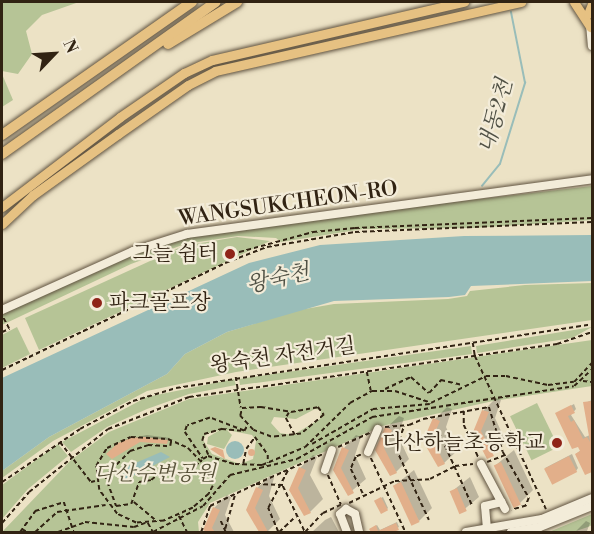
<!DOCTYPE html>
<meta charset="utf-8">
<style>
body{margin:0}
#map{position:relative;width:594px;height:534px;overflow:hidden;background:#ece2c5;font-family:"Libre Bodoni","Noto Serif KR",serif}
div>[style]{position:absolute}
.green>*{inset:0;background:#b6c496;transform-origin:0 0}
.water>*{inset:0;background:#99bdb9}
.round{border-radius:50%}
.shadow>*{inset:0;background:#0003}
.stream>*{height:1.5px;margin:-0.75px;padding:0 0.75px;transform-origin:0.75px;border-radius:0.75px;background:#99bdb9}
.building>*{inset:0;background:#e2af8a;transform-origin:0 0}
.path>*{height:1.5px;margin-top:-0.75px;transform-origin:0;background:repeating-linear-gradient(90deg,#312313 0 4.5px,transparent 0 7.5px)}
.roads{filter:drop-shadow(0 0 2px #605340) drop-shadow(0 0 2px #605340)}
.minor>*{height:8px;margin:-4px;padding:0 4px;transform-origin:4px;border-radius:4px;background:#f3ecd9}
.major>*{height:9px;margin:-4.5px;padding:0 4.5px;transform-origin:4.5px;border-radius:4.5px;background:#e6c182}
.highway>*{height:10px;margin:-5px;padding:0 5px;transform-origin:5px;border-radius:5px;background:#e6c182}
.dots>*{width:16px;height:16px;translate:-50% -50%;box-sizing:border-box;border:3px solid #f3ecd9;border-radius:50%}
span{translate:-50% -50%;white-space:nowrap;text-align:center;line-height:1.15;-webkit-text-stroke:4.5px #f3ecd9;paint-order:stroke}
.street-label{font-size:21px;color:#312313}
.poi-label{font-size:21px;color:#312313}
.right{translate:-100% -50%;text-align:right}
.left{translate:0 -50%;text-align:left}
.park-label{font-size:21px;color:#59533a;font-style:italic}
.water-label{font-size:22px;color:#505145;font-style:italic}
.frame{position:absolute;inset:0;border:3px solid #312313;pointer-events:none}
.north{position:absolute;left:24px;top:24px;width:60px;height:60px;-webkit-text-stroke:4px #f3ecd9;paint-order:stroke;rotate:65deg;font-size:16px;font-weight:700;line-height:24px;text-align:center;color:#312313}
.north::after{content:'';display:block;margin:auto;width:21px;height:27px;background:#312313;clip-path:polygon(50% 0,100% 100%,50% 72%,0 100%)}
</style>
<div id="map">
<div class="green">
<div style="clip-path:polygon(2px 2px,79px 2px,42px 15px,26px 31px,32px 54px,18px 74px,2px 71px)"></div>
<div style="clip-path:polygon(2px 74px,13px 100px,2px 107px)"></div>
<div style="clip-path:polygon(592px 186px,592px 220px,473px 228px,363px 229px,281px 242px,276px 238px,238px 236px,185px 244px,131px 264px,2px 325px,2px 312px,130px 254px,212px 230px)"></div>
<div style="clip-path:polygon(237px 237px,270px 241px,39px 350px,25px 318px,183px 246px)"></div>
<div style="clip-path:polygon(592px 283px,592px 320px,236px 372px,147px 391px,53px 441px,2px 478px,2px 471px,49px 437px,167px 374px,185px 354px,227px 332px,299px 310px,334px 304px,448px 299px,467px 296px,470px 291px,525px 285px)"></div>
<div style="clip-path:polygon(17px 327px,30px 354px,2px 368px,2px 335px)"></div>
<div style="clip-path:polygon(592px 327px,572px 338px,477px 353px,476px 346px)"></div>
<div style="clip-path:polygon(evenodd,592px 340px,592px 386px,493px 401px,382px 426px,210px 503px,198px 522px,199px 532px,2px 532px,71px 460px,109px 432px,189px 399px,592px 340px,315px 409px,321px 410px,320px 419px,293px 435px,280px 433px,271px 423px,274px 417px,296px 419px,315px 409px,592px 340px,220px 430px,208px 437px,207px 444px,224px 449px,232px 435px,227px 430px,252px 435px,256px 441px,253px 459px,240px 464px,212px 454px,203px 440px,206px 434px,220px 430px)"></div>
<div style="clip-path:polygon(471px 346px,472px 354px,240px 385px,239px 379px)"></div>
<div style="clip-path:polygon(234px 379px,236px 385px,189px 394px,147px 409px,107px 427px,71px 452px,62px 442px,147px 397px)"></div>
<div style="left:537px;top:403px;width:49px;height:30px;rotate:64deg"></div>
<div style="clip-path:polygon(58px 444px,68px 456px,28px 489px,2px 519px,2px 485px)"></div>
<div style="clip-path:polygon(592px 514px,592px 525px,588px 527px,573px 532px,549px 532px)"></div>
</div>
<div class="water">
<div style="clip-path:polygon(592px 235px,592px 281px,471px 286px,465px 295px,449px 297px,334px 301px,227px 332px,185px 354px,167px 374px,49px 437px,2px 471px,2px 378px,249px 263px,320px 245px,464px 236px)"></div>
<div class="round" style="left:226px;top:441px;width:18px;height:18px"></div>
<div style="clip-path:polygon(161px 452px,170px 457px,123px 481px,124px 468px)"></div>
</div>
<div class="shadow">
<div style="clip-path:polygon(496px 398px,501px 400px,495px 418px,506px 442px,488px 457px,474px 432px,484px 410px)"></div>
<div style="clip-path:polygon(592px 400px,592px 470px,585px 473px,576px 454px,581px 450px,557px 413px,574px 404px,576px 409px,571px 415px,585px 437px,590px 435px,585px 403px)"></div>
<div style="clip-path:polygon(447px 407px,452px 409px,446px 427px,457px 451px,444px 463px,425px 441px,435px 419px)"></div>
<div style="clip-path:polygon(399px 416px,404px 418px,398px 436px,409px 459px,396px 472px,377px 450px,386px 428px)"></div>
<div style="clip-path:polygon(147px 435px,170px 438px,167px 442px,140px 441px,108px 454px,122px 440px)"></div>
<div style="clip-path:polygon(356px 435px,361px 437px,355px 455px,366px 479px,348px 494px,334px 470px,344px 448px)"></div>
<div style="clip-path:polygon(514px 450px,533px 490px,520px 503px,496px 465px)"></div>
<div style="clip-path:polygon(572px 454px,578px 468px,576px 471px,545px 468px)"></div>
<div style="clip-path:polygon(313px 455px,317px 457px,310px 475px,323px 499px,310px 512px,291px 490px,300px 468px)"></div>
<div style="clip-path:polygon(414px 470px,432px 508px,419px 521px,395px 485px)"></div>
<div style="clip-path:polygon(270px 476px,274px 478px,269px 496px,280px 519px,267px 532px,261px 532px,248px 510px,257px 488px)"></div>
<div style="clip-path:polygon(470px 477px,479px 497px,461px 512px,451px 492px)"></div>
<div style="clip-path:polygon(227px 495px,231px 497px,225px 515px,234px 532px,206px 532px,214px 508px)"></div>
<div style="clip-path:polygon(383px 497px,388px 508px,387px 509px,377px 500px)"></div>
<div style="clip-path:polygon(331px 517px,339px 532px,312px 532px,325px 520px)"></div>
<div style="clip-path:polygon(586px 521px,590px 523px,587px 531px,591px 532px,575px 532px)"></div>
<div style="clip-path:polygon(397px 522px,399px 527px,389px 532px,372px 532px,371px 529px,377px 525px,380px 530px)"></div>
</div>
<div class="stream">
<div style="left:482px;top:186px;width:28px;rotate:-51deg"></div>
<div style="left:500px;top:164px;width:85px;rotate:-72.8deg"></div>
<div style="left:525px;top:83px;width:72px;rotate:-101.2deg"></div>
</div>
<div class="building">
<div style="clip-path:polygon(592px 401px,592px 472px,585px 475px,575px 454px,580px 451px,578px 447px,572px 449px,555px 413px,571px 405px,575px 413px,568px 416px,571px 422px,574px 420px,583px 439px,587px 437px,590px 442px,583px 402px)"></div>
<div style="clip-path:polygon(482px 410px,489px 412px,481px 431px,494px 456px,487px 459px,473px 432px)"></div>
<div style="clip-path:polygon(433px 418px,440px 421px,432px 439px,445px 464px,438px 467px,423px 441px)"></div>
<div style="clip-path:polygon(385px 427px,392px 430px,384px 448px,397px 473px,390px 476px,375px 450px)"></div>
<div style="clip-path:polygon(131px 438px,144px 437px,168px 440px,167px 444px,140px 442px,112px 459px,106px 454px,118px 443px)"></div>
<div style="clip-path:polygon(215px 447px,223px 450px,225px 459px,210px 449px)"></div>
<div style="clip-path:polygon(342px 447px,349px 450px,341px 468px,354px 493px,348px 496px,333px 470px)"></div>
<div class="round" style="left:247.5px;top:448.5px;width:7px;height:7px"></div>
<div style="left:569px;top:456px;width:18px;height:28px;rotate:63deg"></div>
<div style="left:501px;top:462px;width:47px;height:8px;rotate:65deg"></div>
<div style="clip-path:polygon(299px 467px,306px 470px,298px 488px,311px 513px,304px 516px,289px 490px)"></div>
<div style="left:401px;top:482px;width:44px;height:9px;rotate:65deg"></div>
<div style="clip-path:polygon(256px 487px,263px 490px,255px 508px,268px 532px,259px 532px,246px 510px)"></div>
<div style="left:457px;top:488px;width:25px;height:8px;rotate:67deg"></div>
<div style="left:381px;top:497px;width:15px;height:8px;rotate:62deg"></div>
<div style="clip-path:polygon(213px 507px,220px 510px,212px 528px,215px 532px,207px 532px,203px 530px)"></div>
<div style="clip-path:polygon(396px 523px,399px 530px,393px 532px,371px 532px,369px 529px,376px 525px,378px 531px)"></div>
</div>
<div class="path">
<div style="left:232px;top:254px;width:84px;rotate:-15.2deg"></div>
<div style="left:313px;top:232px;width:42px;rotate:-5.4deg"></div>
<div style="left:355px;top:228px;width:237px;rotate:-2.4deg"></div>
<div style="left:2px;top:332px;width:8px;rotate:-23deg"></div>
<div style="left:9px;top:329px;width:15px;rotate:-118deg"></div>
<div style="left:473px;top:343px;width:13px;rotate:81deg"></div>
<div style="left:475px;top:356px;width:169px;rotate:65.1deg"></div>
<div style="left:2px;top:370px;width:247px;rotate:-25.6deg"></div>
<div style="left:225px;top:263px;width:45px;rotate:-20.9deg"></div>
<div style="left:267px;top:247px;width:89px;rotate:-9.7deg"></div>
<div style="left:355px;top:232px;width:237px;rotate:-2.4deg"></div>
<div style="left:367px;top:372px;width:19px;rotate:78deg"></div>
<div style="left:236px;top:377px;width:31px;rotate:81deg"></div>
<div style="left:583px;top:381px;width:9px;rotate:6deg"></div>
<div style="left:385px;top:389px;width:29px;rotate:-25deg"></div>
<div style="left:411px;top:377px;width:24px;rotate:42deg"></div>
<div style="left:429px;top:393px;width:18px;rotate:-47deg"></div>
<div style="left:441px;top:380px;width:22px;rotate:13deg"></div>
<div style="left:261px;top:407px;width:30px;rotate:9deg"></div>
<div style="left:291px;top:412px;width:27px;rotate:-10deg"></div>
<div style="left:318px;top:407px;width:10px;rotate:53deg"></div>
<div style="left:324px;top:415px;width:30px;rotate:140deg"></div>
<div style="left:301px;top:434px;width:30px;rotate:174deg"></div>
<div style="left:271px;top:437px;width:19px;rotate:-159deg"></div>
<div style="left:253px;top:430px;width:19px;rotate:-133deg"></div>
<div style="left:240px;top:416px;width:8px;rotate:-76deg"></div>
<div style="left:242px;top:408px;width:19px;rotate:-3deg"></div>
<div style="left:464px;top:411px;width:14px;rotate:90deg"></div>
<div style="left:464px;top:425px;width:35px;rotate:66deg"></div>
<div style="left:289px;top:413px;width:6px;rotate:121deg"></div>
<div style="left:286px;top:418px;width:19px;rotate:62deg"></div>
<div style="left:385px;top:427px;width:24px;rotate:-5deg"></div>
<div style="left:409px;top:425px;width:15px;rotate:-23deg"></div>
<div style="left:423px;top:419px;width:67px;rotate:-10.3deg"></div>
<div style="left:489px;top:407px;width:47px;rotate:72.7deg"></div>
<div style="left:503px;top:452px;width:53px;rotate:60.5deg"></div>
<div style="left:529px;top:498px;width:9px;rotate:111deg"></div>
<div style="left:526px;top:506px;width:15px;rotate:164deg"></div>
<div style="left:244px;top:431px;width:36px;rotate:-159deg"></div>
<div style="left:210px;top:418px;width:24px;rotate:161deg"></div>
<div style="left:187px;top:426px;width:6px;rotate:108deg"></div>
<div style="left:185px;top:432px;width:32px;rotate:56deg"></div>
<div style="left:203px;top:459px;width:6px;rotate:-31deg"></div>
<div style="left:208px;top:456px;width:28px;rotate:17deg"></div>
<div style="left:235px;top:464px;width:27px;rotate:2deg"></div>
<div style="left:262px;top:465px;width:47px;rotate:-22.7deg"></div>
<div style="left:305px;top:447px;width:63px;rotate:-44.4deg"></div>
<div style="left:350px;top:403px;width:25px;rotate:-29deg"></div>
<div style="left:372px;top:391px;width:23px"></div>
<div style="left:395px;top:391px;width:38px;rotate:18deg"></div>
<div style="left:431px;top:403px;width:61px;rotate:-26.1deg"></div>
<div style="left:486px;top:376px;width:20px"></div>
<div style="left:506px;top:376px;width:43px;rotate:12.1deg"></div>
<div style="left:548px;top:385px;width:26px;rotate:-7deg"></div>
<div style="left:574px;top:382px;width:26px;rotate:-47deg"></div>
<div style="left:439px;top:432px;width:80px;rotate:65.7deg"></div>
<div style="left:131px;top:437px;width:37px;rotate:3deg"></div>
<div style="left:168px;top:439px;width:22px;rotate:24deg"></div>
<div style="left:188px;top:448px;width:33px;rotate:46deg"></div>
<div style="left:211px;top:472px;width:14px;rotate:82deg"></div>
<div style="left:213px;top:486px;width:9px;rotate:117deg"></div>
<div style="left:209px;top:494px;width:21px;rotate:139deg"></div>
<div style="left:193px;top:508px;width:32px;rotate:156deg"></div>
<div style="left:164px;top:521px;width:28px;rotate:176deg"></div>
<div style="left:136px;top:523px;width:21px;rotate:-155deg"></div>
<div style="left:117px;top:514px;width:30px;rotate:-127deg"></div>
<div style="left:99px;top:490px;width:24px;rotate:-97deg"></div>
<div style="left:96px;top:466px;width:21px;rotate:-59deg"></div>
<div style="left:107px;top:448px;width:26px;rotate:-25deg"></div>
<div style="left:60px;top:442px;width:51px;rotate:52.2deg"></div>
<div style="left:91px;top:482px;width:4px;rotate:-14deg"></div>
<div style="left:393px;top:442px;width:86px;rotate:65.2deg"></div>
<div style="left:312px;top:444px;width:70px;rotate:-29.8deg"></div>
<div style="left:373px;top:409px;width:57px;rotate:-5deg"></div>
<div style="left:338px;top:447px;width:35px;rotate:-24deg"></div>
<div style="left:396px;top:447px;width:22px;rotate:-69deg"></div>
<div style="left:208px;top:455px;width:15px;rotate:-113deg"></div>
<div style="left:202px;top:441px;width:7px;rotate:-74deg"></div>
<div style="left:204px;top:434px;width:19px;rotate:-16deg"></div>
<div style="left:222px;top:429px;width:22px;rotate:5deg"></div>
<div style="left:244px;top:431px;width:6px;rotate:-59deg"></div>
<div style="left:361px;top:455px;width:5px;rotate:158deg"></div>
<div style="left:356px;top:457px;width:13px;rotate:113deg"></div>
<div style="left:351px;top:469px;width:30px;rotate:64deg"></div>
<div style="left:371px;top:458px;width:81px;rotate:65deg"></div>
<div style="left:487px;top:462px;width:19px;rotate:-21deg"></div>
<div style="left:243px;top:464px;width:15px;rotate:-79deg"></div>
<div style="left:246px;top:449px;width:15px;rotate:-53deg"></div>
<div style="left:255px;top:437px;width:22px;rotate:54deg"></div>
<div style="left:268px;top:455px;width:8px;rotate:90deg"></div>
<div style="left:97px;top:475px;width:8px"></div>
<div style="left:105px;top:475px;width:33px;rotate:70deg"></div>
<div style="left:116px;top:506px;width:15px;rotate:-8deg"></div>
<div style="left:131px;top:504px;width:23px;rotate:-70deg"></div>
<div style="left:139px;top:482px;width:12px;rotate:-9deg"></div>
<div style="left:151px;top:480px;width:16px;rotate:-40deg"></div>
<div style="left:163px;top:470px;width:22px;rotate:16deg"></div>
<div style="left:184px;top:476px;width:24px;rotate:-42deg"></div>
<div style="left:106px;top:475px;width:34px;rotate:-45deg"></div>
<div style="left:130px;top:451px;width:19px;rotate:-18deg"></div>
<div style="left:148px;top:445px;width:22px;rotate:3deg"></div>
<div style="left:170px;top:446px;width:5px;rotate:-79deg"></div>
<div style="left:328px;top:475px;width:32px;rotate:66deg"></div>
<div style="left:2px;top:482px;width:94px;rotate:-34.2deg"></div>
<div style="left:80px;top:429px;width:60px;rotate:-27.8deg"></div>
<div style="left:133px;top:401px;width:45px;rotate:-16.8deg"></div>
<div style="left:176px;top:388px;width:421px;rotate:-8.7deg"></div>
<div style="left:256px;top:484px;width:73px;rotate:-24.1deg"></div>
<div style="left:283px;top:486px;width:51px;rotate:64.4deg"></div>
<div style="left:134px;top:502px;width:30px;rotate:40deg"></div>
<div style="left:349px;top:503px;width:51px;rotate:-25.6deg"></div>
<div style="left:395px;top:481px;width:35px;rotate:-3deg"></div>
<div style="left:430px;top:479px;width:28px;rotate:-27deg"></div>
<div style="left:455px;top:466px;width:18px;rotate:-6deg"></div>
<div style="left:179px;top:516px;width:18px;rotate:63deg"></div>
<div style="left:221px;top:521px;width:12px;rotate:66deg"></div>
<div style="left:2px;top:523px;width:41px;rotate:-48.9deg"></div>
<div style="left:29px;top:492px;width:101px;rotate:-38.6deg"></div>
<div style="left:108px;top:429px;width:87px;rotate:-21.6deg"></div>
<div style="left:189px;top:397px;width:372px;rotate:-8.2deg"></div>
<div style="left:557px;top:344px;width:37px;rotate:-19deg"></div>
<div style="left:148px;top:523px;width:10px;rotate:61deg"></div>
<div style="left:153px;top:532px;width:56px;rotate:-27.5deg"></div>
<div style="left:203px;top:506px;width:41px;rotate:-48.9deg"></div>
<div style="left:230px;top:475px;width:69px;rotate:-13.4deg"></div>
<div style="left:297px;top:459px;width:86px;rotate:-29.2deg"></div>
<div style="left:372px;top:417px;width:204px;rotate:-8.7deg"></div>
<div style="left:574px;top:386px;width:25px;rotate:-43deg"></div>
<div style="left:22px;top:529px;width:6px;rotate:31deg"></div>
<div style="left:225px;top:529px;width:35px;rotate:-74deg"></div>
<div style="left:20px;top:532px;width:26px;rotate:-54deg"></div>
<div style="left:35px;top:511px;width:30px;rotate:-17deg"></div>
<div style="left:64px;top:502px;width:32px;rotate:72deg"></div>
<div style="left:35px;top:532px;width:30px;rotate:-42deg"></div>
<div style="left:57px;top:512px;width:49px;rotate:-8.1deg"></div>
<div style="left:58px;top:532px;width:29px;rotate:-20deg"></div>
<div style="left:85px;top:522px;width:49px;rotate:5.8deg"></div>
<div style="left:134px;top:527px;width:12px;rotate:-20deg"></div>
<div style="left:93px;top:532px;width:31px"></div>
<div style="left:201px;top:532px;width:28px;rotate:-71deg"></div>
<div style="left:210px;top:506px;width:51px;rotate:-25.6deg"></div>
<div style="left:256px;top:484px;width:27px;rotate:2deg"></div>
<div style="left:278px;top:532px;width:26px;rotate:-113deg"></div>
<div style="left:268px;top:508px;width:43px;rotate:-62.2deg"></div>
<div style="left:279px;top:532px;width:23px;rotate:-43deg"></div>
<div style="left:305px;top:532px;width:26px;rotate:-47deg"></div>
<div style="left:323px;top:513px;width:21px;rotate:-25deg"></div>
</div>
<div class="roads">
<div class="minor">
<div style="left:590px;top:24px;width:22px;rotate:85deg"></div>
<div style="left:2px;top:310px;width:144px;rotate:-24.2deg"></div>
<div style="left:133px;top:251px;width:57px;rotate:-17.5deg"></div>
<div style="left:187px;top:234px;width:409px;rotate:-7.7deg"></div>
<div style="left:368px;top:452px;width:25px;rotate:-67deg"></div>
<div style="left:481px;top:464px;width:51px;rotate:61.9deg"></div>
<div style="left:325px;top:470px;width:21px;rotate:-71deg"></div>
<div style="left:487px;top:529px;width:23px;rotate:-95deg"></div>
<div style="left:485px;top:506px;width:17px;rotate:-13deg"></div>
<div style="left:347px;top:532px;width:19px;rotate:-111deg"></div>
<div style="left:340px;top:514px;width:8px;rotate:-40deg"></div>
<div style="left:346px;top:509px;width:10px;rotate:29deg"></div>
<div style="left:355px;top:514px;width:18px;rotate:77deg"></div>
<div style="left:466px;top:532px;width:77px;rotate:-9.7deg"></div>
<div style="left:542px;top:519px;width:54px;rotate:-22.8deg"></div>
<div style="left:511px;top:532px;width:29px;rotate:-10deg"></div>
<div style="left:540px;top:527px;width:56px;rotate:-22deg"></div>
</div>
<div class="major">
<div style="left:574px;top:2px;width:30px;rotate:57deg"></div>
<div style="left:588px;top:14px;width:11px;rotate:-68deg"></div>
<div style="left:2px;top:207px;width:148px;rotate:-37.3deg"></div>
<div style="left:120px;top:117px;width:78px;rotate:-34.5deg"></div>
<div style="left:184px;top:73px;width:31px;rotate:-25deg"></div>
<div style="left:212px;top:60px;width:259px;rotate:-13deg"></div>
<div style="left:2px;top:224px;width:42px;rotate:-43.1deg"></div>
<div style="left:33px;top:195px;width:105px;rotate:-35.7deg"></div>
<div style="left:118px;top:134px;width:85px;rotate:-35deg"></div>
<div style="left:188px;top:85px;width:30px;rotate:-27deg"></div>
<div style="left:215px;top:71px;width:314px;rotate:-12.7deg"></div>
</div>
<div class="highway">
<div style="left:168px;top:44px;width:81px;rotate:-31.3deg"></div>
<div style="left:2px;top:135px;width:232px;rotate:-35deg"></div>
<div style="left:2px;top:154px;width:262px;rotate:-35.4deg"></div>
</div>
</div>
<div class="dots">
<div style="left:230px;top:254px;background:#8f2418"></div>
<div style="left:97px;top:303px;background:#8f2418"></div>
<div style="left:557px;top:443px;background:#8f2418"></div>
</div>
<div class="street-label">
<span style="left:288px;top:204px;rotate:-8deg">WANGSUKCHEON-RO</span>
<span style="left:283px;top:356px;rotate:-8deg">왕숙천 자전거길</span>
</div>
<div class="poi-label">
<span class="right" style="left:218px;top:254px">그늘 쉼터</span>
<span class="left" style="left:109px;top:303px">파크골프장</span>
<span class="right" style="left:545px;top:443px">다산하늘초등학교</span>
</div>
<div class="park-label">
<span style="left:155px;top:474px">다산수변공원</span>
</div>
<div class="water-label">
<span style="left:496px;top:116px;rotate:-75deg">내동2천</span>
<span style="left:278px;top:279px;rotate:-13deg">왕숙천</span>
</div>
<div class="frame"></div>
<div class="north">N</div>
</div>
